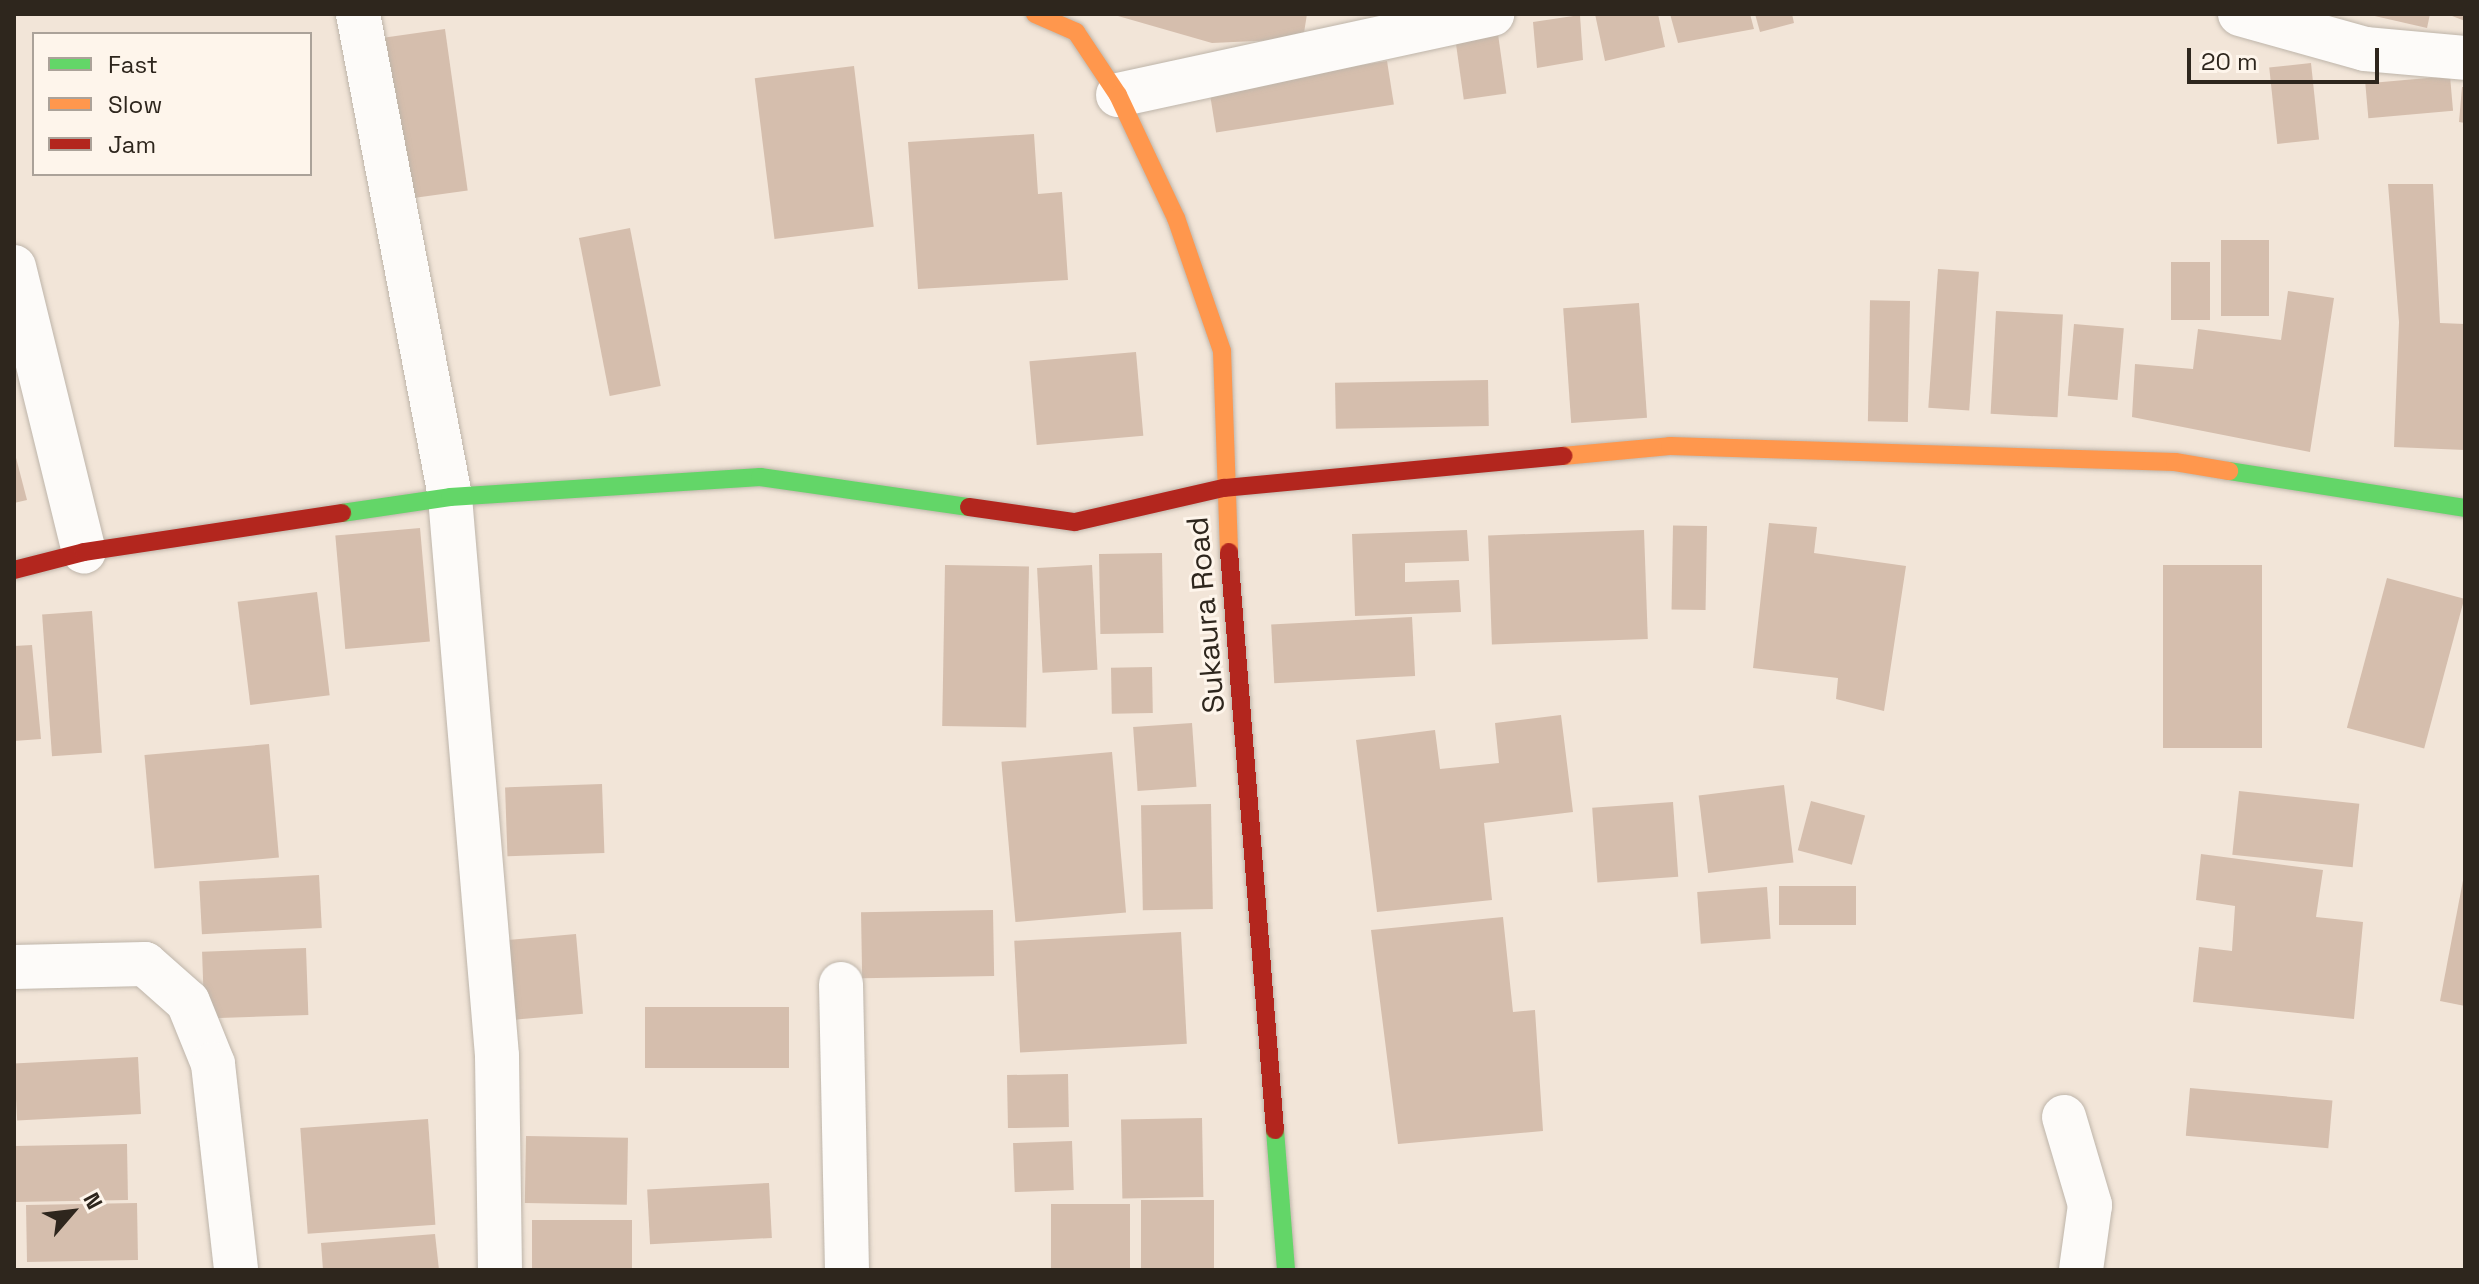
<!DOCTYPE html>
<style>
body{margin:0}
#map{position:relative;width:2479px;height:1284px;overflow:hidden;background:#f2e5d8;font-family:"Space Grotesk",sans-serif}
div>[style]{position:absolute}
.building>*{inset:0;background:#d5bead;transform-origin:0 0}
.roads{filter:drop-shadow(0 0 2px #beb5aa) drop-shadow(0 0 2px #beb5aa)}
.street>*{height:44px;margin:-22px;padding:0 22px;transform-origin:22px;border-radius:22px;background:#fdfbf9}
.fast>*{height:18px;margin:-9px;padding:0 9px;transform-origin:9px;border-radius:9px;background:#63d668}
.slow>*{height:18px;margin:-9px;padding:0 9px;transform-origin:9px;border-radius:9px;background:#ff974d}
.jam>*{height:18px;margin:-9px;padding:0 9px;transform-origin:9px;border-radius:9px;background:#b3261e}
span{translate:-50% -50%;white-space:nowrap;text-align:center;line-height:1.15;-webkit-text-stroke:6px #fef5eb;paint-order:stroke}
.street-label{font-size:30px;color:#2e261d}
.frame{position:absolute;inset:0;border:16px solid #2e261d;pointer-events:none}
.legend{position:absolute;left:32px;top:32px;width:280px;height:144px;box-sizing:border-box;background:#fef5eb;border:2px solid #aba299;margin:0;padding:10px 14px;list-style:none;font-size:24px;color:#2e261d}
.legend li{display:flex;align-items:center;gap:16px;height:40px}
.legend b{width:40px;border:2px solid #aba299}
.north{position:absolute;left:32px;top:1172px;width:80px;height:80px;-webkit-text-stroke:6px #fef5eb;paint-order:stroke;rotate:62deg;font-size:22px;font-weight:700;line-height:32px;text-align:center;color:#2e261d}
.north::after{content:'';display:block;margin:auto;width:28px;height:36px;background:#2e261d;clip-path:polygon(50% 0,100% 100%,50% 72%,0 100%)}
.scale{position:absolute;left:2187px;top:48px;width:192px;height:36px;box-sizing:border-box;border:4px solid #2e261d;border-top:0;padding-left:10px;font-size:24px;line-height:28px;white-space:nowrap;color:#2e261d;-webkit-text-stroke:6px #fef5eb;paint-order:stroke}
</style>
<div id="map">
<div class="building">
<div style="clip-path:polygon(1111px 14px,1307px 14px,1303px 39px,1212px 43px)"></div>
<div style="clip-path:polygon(1595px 14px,1658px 14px,1665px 47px,1605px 61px)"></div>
<div style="clip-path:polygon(1670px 14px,1750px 14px,1754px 29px,1678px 43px)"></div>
<div style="clip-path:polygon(1755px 14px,1792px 14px,1794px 23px,1760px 32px)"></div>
<div style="clip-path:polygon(2366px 14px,2430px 14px,2427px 28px)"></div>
<div style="clip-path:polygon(2447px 14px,2465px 14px,2465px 21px)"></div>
<div style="clip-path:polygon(1580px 15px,1583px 60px,1537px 68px,1533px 22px)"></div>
<div style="left:445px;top:29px;width:163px;height:71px;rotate:82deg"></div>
<div style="left:1498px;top:34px;width:60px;height:43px;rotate:82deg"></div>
<div style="left:1387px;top:61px;width:44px;height:180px;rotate:81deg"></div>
<div style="left:2311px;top:63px;width:77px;height:42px;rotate:84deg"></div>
<div style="left:854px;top:66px;width:162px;height:100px;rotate:83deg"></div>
<div style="left:2450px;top:76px;width:35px;height:85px;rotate:85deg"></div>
<div style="clip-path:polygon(2462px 87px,2465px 87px,2465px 123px,2459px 122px)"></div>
<div style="clip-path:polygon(1034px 134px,1038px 194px,1062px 192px,1068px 280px,918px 289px,908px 142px)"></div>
<div style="clip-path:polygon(2388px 184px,2433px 184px,2440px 323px,2465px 324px,2465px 450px,2394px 447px,2399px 322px)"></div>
<div style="left:630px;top:228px;width:161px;height:52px;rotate:79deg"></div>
<div style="left:2221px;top:240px;width:48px;height:76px"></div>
<div style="left:2171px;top:262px;width:39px;height:58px"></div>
<div style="left:1938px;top:269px;width:41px;height:139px;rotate:4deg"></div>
<div style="clip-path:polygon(2288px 291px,2334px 298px,2310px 452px,2132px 417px,2135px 364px,2193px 369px,2198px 329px,2281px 340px)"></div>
<div style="left:1910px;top:301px;width:121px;height:40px;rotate:91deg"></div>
<div style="left:1639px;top:303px;width:115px;height:76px;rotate:86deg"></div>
<div style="left:1996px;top:311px;width:67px;height:103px;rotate:3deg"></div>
<div style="left:2074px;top:324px;width:50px;height:72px;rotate:5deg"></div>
<div style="left:1136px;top:352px;width:84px;height:107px;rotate:85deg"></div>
<div style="left:1488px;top:380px;width:46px;height:153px;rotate:89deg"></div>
<div style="clip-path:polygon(14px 450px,27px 500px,14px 503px)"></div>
<div style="clip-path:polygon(1769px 523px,1817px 527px,1814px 553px,1906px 566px,1884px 711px,1836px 699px,1838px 678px,1753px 668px)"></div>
<div style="left:1707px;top:526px;width:84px;height:34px;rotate:91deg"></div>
<div style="left:420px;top:528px;width:114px;height:85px;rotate:85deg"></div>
<div style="clip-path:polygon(1467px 530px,1469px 561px,1405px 563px,1405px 582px,1459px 580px,1461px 612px,1355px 616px,1352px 534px)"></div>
<div style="left:1644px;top:530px;width:109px;height:156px;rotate:88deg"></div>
<div style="left:1162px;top:553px;width:80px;height:63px;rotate:89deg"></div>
<div style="left:945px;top:565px;width:84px;height:161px;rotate:1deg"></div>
<div style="left:1092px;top:565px;width:105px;height:55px;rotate:87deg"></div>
<div style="left:2163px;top:565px;width:99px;height:183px"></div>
<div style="left:2387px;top:578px;width:80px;height:155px;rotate:15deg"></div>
<div style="left:317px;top:592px;width:104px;height:80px;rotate:83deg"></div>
<div style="left:92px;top:611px;width:142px;height:50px;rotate:86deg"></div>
<div style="left:1412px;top:617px;width:59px;height:141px;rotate:87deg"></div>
<div style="clip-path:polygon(32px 645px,41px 739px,14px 741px,14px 646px)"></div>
<div style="left:1152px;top:667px;width:46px;height:41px;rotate:89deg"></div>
<div style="clip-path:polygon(1561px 715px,1573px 812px,1484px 823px,1492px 900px,1377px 912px,1356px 740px,1435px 730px,1440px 769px,1499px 763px,1495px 723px)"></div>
<div style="left:1192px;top:723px;width:64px;height:59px;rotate:86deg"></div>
<div style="left:269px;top:744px;width:114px;height:125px;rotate:85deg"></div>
<div style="left:1112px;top:752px;width:161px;height:111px;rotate:85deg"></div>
<div style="left:602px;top:784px;width:69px;height:97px;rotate:88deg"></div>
<div style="left:1784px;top:785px;width:78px;height:86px;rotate:83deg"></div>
<div style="left:2239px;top:791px;width:121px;height:64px;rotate:6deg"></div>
<div style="left:1811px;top:801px;width:56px;height:51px;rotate:15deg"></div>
<div style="left:1673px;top:802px;width:75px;height:81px;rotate:86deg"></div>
<div style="left:1211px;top:804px;width:105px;height:70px;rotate:89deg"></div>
<div style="clip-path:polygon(2201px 854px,2323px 870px,2316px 917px,2363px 922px,2354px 1019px,2193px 1002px,2199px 947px,2232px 951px,2235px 906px,2196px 900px)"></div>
<div style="clip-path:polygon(2465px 870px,2465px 1006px,2440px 1001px)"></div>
<div style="left:319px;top:875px;width:53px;height:120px;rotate:87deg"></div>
<div style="left:1856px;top:886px;width:39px;height:77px;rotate:90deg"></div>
<div style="left:1767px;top:887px;width:52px;height:70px;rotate:86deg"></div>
<div style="left:993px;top:910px;width:66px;height:132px;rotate:89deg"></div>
<div style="clip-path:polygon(1503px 917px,1513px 1012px,1535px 1010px,1543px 1131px,1398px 1144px,1371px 930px)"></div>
<div style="left:1181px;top:932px;width:112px;height:167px;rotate:87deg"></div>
<div style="left:576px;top:934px;width:80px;height:80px;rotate:85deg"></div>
<div style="left:306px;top:948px;width:67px;height:104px;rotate:88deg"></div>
<div style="left:645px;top:1007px;width:144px;height:61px"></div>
<div style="left:138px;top:1057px;width:57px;height:124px;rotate:87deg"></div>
<div style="left:1068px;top:1074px;width:53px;height:61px;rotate:89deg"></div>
<div style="left:2190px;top:1088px;width:143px;height:48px;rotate:5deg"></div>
<div style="left:1202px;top:1118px;width:79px;height:81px;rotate:89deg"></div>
<div style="left:428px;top:1119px;width:106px;height:128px;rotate:86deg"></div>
<div style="left:526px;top:1136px;width:102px;height:67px;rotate:1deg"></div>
<div style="left:1072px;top:1141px;width:49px;height:59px;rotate:88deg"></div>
<div style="left:127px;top:1144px;width:56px;height:113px;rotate:89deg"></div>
<div style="left:769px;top:1183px;width:55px;height:122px;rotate:87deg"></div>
<div style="left:1141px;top:1200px;width:73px;height:70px"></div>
<div style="left:137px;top:1203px;width:57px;height:111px;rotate:89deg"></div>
<div style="left:1130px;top:1204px;width:66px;height:79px;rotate:90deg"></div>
<div style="left:632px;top:1220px;width:50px;height:100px;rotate:90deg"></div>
<div style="clip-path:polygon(435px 1234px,439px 1270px,323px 1270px,321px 1243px)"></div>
</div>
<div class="roads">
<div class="street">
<div style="left:358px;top:14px;width:492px;rotate:79.2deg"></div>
<div style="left:450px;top:497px;width:561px;rotate:85.19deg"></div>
<div style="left:497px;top:1056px;width:214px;rotate:89.2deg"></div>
<div style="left:2240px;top:14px;width:130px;rotate:15.6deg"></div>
<div style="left:2365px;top:49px;width:100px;rotate:5.1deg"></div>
<div style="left:1118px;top:95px;width:383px;rotate:-12.2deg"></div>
<div style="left:14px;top:267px;width:293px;rotate:76.2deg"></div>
<div style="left:14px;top:967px;width:131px;rotate:-1.3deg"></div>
<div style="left:145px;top:964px;width:57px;rotate:41.5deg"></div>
<div style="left:188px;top:1002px;width:67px;rotate:68deg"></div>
<div style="left:213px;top:1064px;width:207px;rotate:83.6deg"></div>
<div style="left:841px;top:984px;width:286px;rotate:88.8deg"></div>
<div style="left:2064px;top:1117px;width:92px;rotate:73.5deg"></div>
<div style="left:2090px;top:1205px;width:66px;rotate:97.9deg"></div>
</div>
<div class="fast">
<div style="left:2229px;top:471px;width:239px;rotate:8.9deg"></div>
<div style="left:342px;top:513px;width:109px;rotate:-8.4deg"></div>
<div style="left:450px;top:497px;width:311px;rotate:-3.7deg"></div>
<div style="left:760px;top:477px;width:211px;rotate:8.2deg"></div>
<div style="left:1275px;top:1130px;width:140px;rotate:85.5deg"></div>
</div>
<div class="slow">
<div style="left:1035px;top:14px;width:45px;rotate:23.7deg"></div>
<div style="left:1076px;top:32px;width:76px;rotate:56.3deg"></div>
<div style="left:1118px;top:95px;width:136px;rotate:64.8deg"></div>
<div style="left:1176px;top:218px;width:141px;rotate:70.9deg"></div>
<div style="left:1222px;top:351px;width:201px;rotate:88deg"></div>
<div style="left:1563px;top:456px;width:107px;rotate:-5.3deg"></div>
<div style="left:1670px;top:446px;width:505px;rotate:1.81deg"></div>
<div style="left:2175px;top:462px;width:55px;rotate:9.5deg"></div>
</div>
<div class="jam">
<div style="left:969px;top:507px;width:107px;rotate:8.1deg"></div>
<div style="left:1075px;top:522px;width:153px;rotate:-12.9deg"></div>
<div style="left:1224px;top:488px;width:341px;rotate:-5.4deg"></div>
<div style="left:1229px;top:552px;width:580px;rotate:85.45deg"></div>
<div style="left:14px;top:570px;width:72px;rotate:-14.4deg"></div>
<div style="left:84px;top:552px;width:261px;rotate:-8.6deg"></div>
</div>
</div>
<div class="street-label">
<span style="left:1206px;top:615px;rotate:-95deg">Sukaura Road</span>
</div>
<div class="frame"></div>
<ul class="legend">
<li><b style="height:10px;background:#63d668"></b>Fast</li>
<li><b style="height:10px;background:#ff974d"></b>Slow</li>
<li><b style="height:10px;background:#b3261e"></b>Jam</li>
</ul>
<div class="north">N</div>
<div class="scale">20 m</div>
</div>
